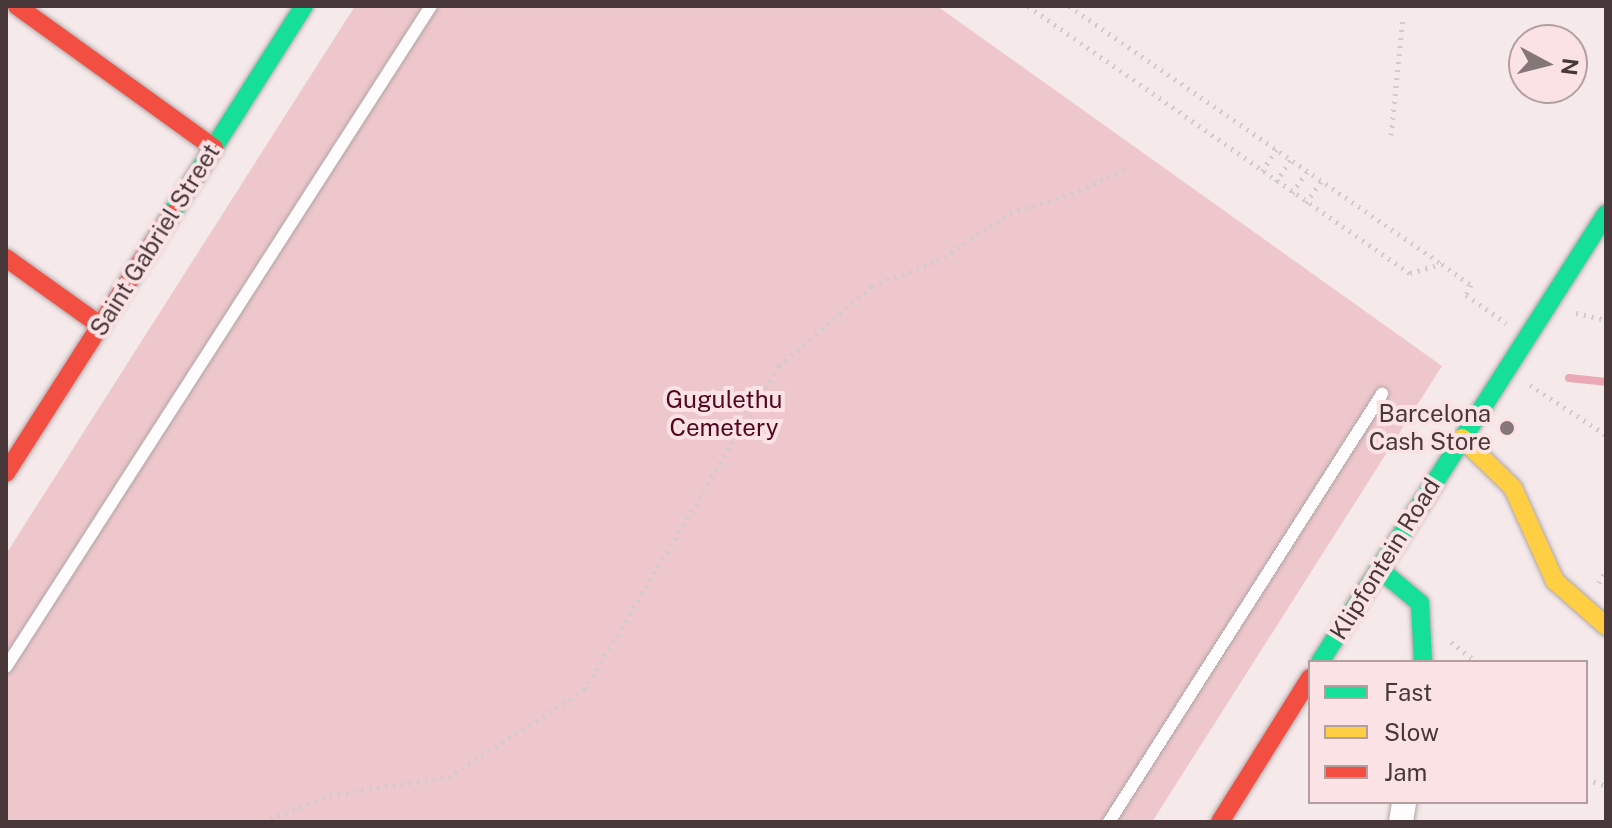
<!DOCTYPE html>
<style>
body{margin:0}
#map{position:relative;width:1612px;height:828px;overflow:hidden;background:#f5e9ea;font-family:"Public Sans",sans-serif}
div>[style]{position:absolute}
.green>*{inset:0;background:#eec7cc}
.stream>*{height:8px;margin:-4px;padding:0 4px;transform-origin:4px;border-radius:4px;background:#eaa9b3}
.path>*{height:5px;margin-top:-2.5px;transform-origin:0;background:repeating-linear-gradient(90deg,#d0cbcc 0 2px,transparent 0 8px)}
.roads{filter:drop-shadow(0 0 2px #b0a4a5) drop-shadow(0 0 2px #b0a4a5)}
.lane>*{height:12px;margin:-6px;padding:0 6px;transform-origin:6px;border-radius:6px;background:#fefcfc}
.street>*{height:24px;margin:-12px;padding:0 12px;transform-origin:12px;border-radius:12px;background:#fefcfc}
.fast>*{height:18px;margin:-9px;padding:0 9px;transform-origin:9px;border-radius:9px;background:#16e098}
.slow>*{height:18px;margin:-9px;padding:0 9px;transform-origin:9px;border-radius:9px;background:#ffcf43}
.jam>*{height:18px;margin:-9px;padding:0 9px;transform-origin:9px;border-radius:9px;background:#f24e42}
.dots>*{width:22px;height:22px;translate:-50% -50%;box-sizing:border-box;border:4px solid #fbe3e5;border-radius:50%}
span{translate:-50% -50%;white-space:nowrap;text-align:center;line-height:1.15;-webkit-text-stroke:8px #fbe3e5;paint-order:stroke}
.street-label{font-size:24px;color:#48383a}
.park-label{font-size:24px;color:#55061f}
.poi-label{font-size:24px;color:#48383a}
.right{translate:-100% -50%;text-align:right}
.frame{position:absolute;inset:0;border:8px solid #48383a;pointer-events:none}
.legend{position:absolute;left:1308px;top:660px;width:280px;height:144px;box-sizing:border-box;background:#fbe3e5;border:2px solid #b39fa1;margin:0;padding:10px 14px;list-style:none;font-size:24px;color:#48383a}
.legend li{display:flex;align-items:center;gap:16px;height:40px}
.legend b{width:40px;border:2px solid #b39fa1}
.north{position:absolute;left:1508px;top:24px;width:80px;height:80px;box-sizing:border-box;background:#fbe3e5;border:2px solid #b39fa1;border-radius:50%;rotate:97deg;font-size:22px;font-weight:700;line-height:32px;text-align:center;color:#48383a}
.north::after{content:'';display:block;margin:auto;width:28px;height:36px;background:#857678;clip-path:polygon(50% 0,100% 100%,50% 72%,0 100%)}
</style>
<div id="map">
<div class="green">
<div style="clip-path:polygon(355px 6px,937px 6px,1442px 366px,1152px 822px,6px 822px,6px 554px)"></div>
</div>
<div class="stream">
<div style="left:1569px;top:378px;width:37px;rotate:6deg"></div>
</div>
<div class="path">
<div style="left:1028px;top:6px;width:466px;rotate:35deg"></div>
<div style="left:1410px;top:273px;width:33px;rotate:-16deg"></div>
<div style="left:1069px;top:6px;width:454px;rotate:34.7deg"></div>
<div style="left:1442px;top:264px;width:36px;rotate:36deg"></div>
<div style="left:1471px;top:285px;width:11px;rotate:117deg"></div>
<div style="left:1466px;top:295px;width:49px;rotate:35deg"></div>
<div style="left:1391px;top:135px;width:120px;rotate:-84.2deg"></div>
<div style="left:1262px;top:171px;width:27px;rotate:-56deg"></div>
<div style="left:1276px;top:182px;width:27px;rotate:-57deg"></div>
<div style="left:1292px;top:193px;width:28px;rotate:-55deg"></div>
<div style="left:1306px;top:203px;width:28px;rotate:-55deg"></div>
<div style="left:1576px;top:313px;width:31px;rotate:13deg"></div>
<div style="left:1530px;top:385px;width:91px;rotate:33.3deg"></div>
<div style="left:1599px;top:583px;width:16px;rotate:-63deg"></div>
<div style="left:1451px;top:642px;width:33px;rotate:38deg"></div>
<div style="left:1586px;top:779px;width:21px;rotate:19deg"></div>
<div style="left:263px;top:822px;width:72px;rotate:-21.9deg"></div>
<div style="left:330px;top:795px;width:119px;rotate:-8.7deg"></div>
<div style="left:448px;top:777px;width:161px;rotate:-32.6deg"></div>
<div style="left:584px;top:690px;width:378px;rotate:-59deg"></div>
<div style="left:779px;top:366px;width:123px;rotate:-40.7deg"></div>
<div style="left:872px;top:286px;width:70px;rotate:-21deg"></div>
<div style="left:937px;top:261px;width:87px;rotate:-33.3deg"></div>
<div style="left:1010px;top:213px;width:72px;rotate:-17.7deg"></div>
<div style="left:1079px;top:191px;width:55px;rotate:-25.6deg"></div>
</div>
<div class="roads">
<div class="lane">
<div style="left:6px;top:667px;width:786px;rotate:-57.26deg"></div>
<div style="left:1109px;top:822px;width:508px;rotate:-57.47deg"></div>
</div>
<div class="street">
<div style="left:1401px;top:822px;width:20px;rotate:-81deg"></div>
</div>
<div class="fast">
<div style="left:172px;top:213px;width:246px;rotate:-57.5deg"></div>
<div style="left:1379px;top:569px;width:53px;rotate:39.7deg"></div>
<div style="left:1420px;top:603px;width:59px;rotate:87.1deg"></div>
<div style="left:1320px;top:662px;width:532px;rotate:-57.45deg"></div>
</div>
<div class="slow">
<div style="left:1462px;top:438px;width:71px;rotate:44.4deg"></div>
<div style="left:1513px;top:488px;width:102px;rotate:65.7deg"></div>
<div style="left:1555px;top:581px;width:68px;rotate:41.4deg"></div>
</div>
<div class="jam">
<div style="left:17px;top:6px;width:243px;rotate:35.8deg"></div>
<div style="left:6px;top:258px;width:117px;rotate:35.6deg"></div>
<div style="left:6px;top:473px;width:308px;rotate:-57.4deg"></div>
<div style="left:1220px;top:822px;width:170px;rotate:-58deg"></div>
</div>
</div>
<div class="dots">
<div style="left:1507px;top:428px;background:#857678"></div>
</div>
<div class="street-label">
<span style="left:155px;top:240px;rotate:-58deg">Saint Gabriel Street</span>
<span style="left:1385px;top:559px;rotate:-58deg">Klipfontein Road</span>
</div>
<div class="park-label">
<span style="left:724px;top:414px">Gugulethu<br>Cemetery</span>
</div>
<div class="poi-label">
<span class="right" style="left:1491px;top:428px">Barcelona<br>Cash Store</span>
</div>
<div class="frame"></div>
<ul class="legend">
<li><b style="height:10px;background:#16e098"></b>Fast</li>
<li><b style="height:10px;background:#ffcf43"></b>Slow</li>
<li><b style="height:10px;background:#f24e42"></b>Jam</li>
</ul>
<div class="north">N</div>
</div>
